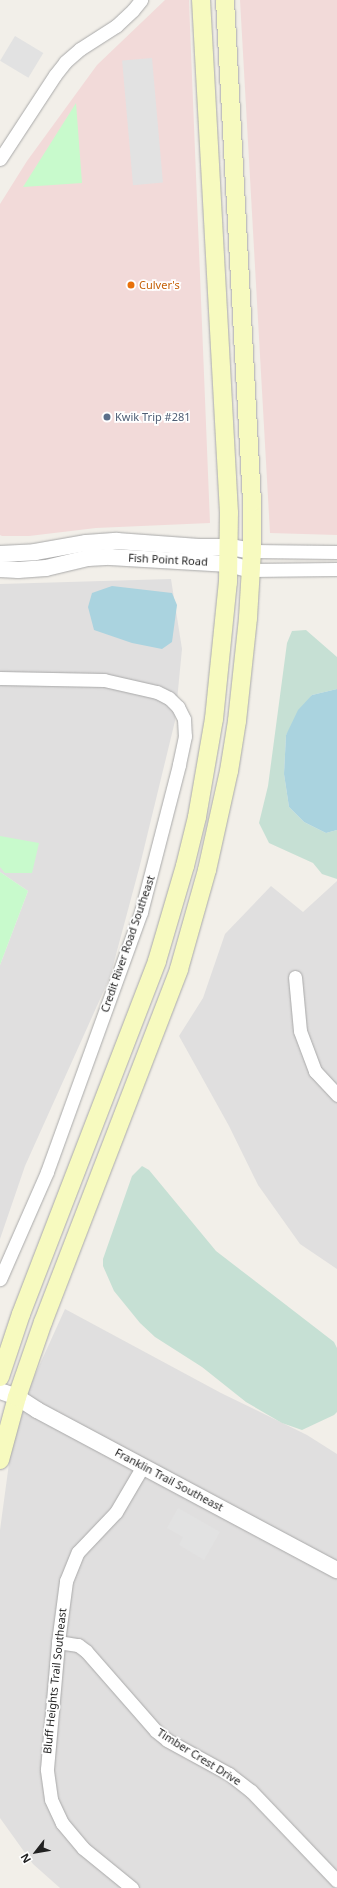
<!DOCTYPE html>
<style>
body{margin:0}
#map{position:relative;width:337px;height:1888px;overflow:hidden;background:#f2efe9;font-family:"Noto Sans",sans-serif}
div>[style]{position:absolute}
.residential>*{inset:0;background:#e0dfdf}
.commercial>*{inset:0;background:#f2dad9}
.wetland>*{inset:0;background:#c6e0d4}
.park>*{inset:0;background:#c8facc}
.parking>*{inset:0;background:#e2e2e2;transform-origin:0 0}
.water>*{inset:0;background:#aad3df}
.roads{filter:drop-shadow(0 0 1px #a9a9a9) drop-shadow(0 0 1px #a9a9a9)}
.minor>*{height:13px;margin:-6.5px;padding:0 6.5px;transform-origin:6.5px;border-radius:6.5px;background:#fff}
.tertiary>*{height:16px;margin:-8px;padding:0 8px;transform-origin:8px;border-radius:8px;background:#fff}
.secondary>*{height:18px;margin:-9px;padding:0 9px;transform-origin:9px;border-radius:9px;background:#f7fabf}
.dots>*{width:11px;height:11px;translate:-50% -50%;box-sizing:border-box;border:2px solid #fff;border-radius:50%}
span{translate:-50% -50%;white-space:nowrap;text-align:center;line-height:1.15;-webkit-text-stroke:3.5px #fff;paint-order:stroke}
.food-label{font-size:11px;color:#c56008}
.left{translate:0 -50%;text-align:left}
.service-label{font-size:11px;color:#4e5e75}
.street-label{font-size:11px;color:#222}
.north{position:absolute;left:16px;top:1832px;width:40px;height:40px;-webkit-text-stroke:3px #fff;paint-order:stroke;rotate:239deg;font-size:11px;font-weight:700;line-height:16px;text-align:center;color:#222}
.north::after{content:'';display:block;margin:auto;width:14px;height:18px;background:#222;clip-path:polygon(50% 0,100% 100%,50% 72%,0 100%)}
</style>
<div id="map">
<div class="residential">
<div style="clip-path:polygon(171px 579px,182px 649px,175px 721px,140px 865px,110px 977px,25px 1166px,0 1239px,0 965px,28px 891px,0 872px,0 584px)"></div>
<div style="clip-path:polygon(337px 881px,337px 1269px,300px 1244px,258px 1185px,229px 1126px,179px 1036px,203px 998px,225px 934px,271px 886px,303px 912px)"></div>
<div style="clip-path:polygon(65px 1309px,221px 1393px,307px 1435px,337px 1454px,337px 1888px,60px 1888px,33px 1864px,0 1818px,0 1530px,15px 1419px)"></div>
</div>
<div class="commercial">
<div style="clip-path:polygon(165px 0,189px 0,189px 2px,210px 523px,96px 528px,29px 536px,2px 536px,0 535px,0 204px,27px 161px,97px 65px)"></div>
<div style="clip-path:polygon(240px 0,337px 0,337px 535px,270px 533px)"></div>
</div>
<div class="wetland">
<div style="clip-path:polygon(306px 630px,337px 657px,337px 689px,312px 695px,286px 735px,284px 774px,289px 807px,304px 822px,326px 833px,337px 830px,337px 879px,322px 874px,313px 863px,269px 843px,259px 823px,268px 786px,287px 643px,292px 631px)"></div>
<div style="clip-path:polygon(142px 1166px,149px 1170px,216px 1251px,334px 1342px,337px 1348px,337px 1412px,334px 1415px,302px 1430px,282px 1423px,246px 1402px,202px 1367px,155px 1337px,140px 1323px,114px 1291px,103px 1266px,103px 1259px,132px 1176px)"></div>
</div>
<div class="park">
<div style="clip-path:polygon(76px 103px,82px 183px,23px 187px)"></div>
<div style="clip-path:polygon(0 836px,39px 843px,32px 873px,5px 873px,0 867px)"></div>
<div style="clip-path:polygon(0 872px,28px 891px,0 965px)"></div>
</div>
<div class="parking">
<div style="left:15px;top:36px;width:33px;height:29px;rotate:31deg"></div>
<div style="left:152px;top:58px;width:125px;height:30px;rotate:85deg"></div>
<div style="clip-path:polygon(178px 1508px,220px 1532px,204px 1560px,179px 1545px,183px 1537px,167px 1528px)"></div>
</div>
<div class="water">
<div style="clip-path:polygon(112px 586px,172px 593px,177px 605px,172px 642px,162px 649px,132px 643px,94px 630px,88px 607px,92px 593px)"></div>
<div style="clip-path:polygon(337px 689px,337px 830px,326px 833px,304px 822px,289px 807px,284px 774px,286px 735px,298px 710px,312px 695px)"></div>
</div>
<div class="roads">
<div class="minor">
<div style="left:0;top:159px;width:100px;rotate:-56.8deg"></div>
<div style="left:55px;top:75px;width:16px;rotate:-52deg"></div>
<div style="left:65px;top:62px;width:20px;rotate:-41deg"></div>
<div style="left:80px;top:49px;width:43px;rotate:-32.6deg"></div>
<div style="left:116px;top:26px;width:23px;rotate:-43deg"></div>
<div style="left:133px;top:10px;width:13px;rotate:-51deg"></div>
<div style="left:252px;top:551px;width:85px;rotate:0.7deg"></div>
<div style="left:251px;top:570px;width:86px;rotate:-0.7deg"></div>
<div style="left:0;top:678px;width:104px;rotate:1.1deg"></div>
<div style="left:104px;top:680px;width:54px;rotate:12.8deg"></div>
<div style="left:157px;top:692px;width:13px;rotate:27deg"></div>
<div style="left:169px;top:698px;width:13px;rotate:45deg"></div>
<div style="left:178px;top:707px;width:13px;rotate:63deg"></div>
<div style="left:184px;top:719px;width:17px;rotate:87deg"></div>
<div style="left:185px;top:736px;width:30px;rotate:102deg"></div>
<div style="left:179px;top:765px;width:152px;rotate:104.5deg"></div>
<div style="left:141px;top:912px;width:276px;rotate:109.9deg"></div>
<div style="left:47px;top:1172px;width:117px;rotate:113.7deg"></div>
<div style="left:295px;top:977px;width:54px;rotate:84.7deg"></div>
<div style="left:300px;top:1031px;width:43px;rotate:69.4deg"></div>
<div style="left:315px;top:1071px;width:33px;rotate:47deg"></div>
<div style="left:58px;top:1642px;width:20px;rotate:9deg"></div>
<div style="left:78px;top:1645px;width:10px;rotate:37deg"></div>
<div style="left:86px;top:1651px;width:106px;rotate:48.8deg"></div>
<div style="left:156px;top:1731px;width:14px;rotate:39deg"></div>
<div style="left:167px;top:1740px;width:71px;rotate:28.7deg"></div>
<div style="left:229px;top:1774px;width:28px;rotate:38deg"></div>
<div style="left:251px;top:1791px;width:124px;rotate:46.3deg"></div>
<div style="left:132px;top:1888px;width:63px;rotate:-140.8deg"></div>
<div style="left:83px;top:1848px;width:33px;rotate:-130deg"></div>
<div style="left:62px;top:1823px;width:26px;rotate:-115deg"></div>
<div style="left:51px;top:1799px;width:30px;rotate:-98deg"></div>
<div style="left:47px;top:1769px;width:127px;rotate:-85deg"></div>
<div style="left:58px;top:1642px;width:62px;rotate:-82.5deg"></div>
<div style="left:66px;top:1581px;width:31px;rotate:-68deg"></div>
<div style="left:78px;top:1552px;width:55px;rotate:-46.5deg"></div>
<div style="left:116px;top:1512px;width:53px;rotate:-59.6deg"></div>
</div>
<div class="tertiary">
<div style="left:0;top:554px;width:35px;rotate:-3deg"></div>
<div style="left:35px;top:552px;width:52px;rotate:-10deg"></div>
<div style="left:86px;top:543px;width:31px;rotate:-4deg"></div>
<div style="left:117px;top:541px;width:82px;rotate:4.2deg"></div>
<div style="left:199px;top:547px;width:31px"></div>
<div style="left:230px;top:547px;width:22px;rotate:10deg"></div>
<div style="left:0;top:569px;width:18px;rotate:3deg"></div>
<div style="left:18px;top:570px;width:28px;rotate:-4deg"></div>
<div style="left:46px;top:568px;width:43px;rotate:-13.4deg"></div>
<div style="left:88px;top:558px;width:22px;rotate:-3deg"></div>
<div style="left:110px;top:557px;width:119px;rotate:3.4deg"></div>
<div style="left:229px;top:564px;width:23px;rotate:15deg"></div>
<div style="left:0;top:1391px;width:18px;rotate:19deg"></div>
<div style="left:17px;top:1397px;width:24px;rotate:33deg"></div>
<div style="left:37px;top:1410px;width:340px;rotate:28.1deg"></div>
</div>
<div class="secondary">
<div style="left:0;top:1377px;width:66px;rotate:-71.6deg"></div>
<div style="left:21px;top:1314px;width:378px;rotate:-68.9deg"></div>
<div style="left:157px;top:961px;width:99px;rotate:-73.6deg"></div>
<div style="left:185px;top:866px;width:50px;rotate:-76.2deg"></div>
<div style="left:197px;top:817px;width:99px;rotate:-80.2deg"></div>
<div style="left:214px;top:719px;width:138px;rotate:-84.2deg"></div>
<div style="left:228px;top:582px;width:69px;rotate:-89.2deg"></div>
<div style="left:229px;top:513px;width:514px;rotate:-93.12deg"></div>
<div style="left:0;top:1460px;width:65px;rotate:-74.9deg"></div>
<div style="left:17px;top:1397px;width:79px;rotate:-70.9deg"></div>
<div style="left:43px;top:1322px;width:378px;rotate:-68.9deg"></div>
<div style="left:179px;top:969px;width:103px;rotate:-74.2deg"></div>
<div style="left:207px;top:870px;width:101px;rotate:-77.5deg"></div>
<div style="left:229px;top:771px;width:51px;rotate:-80.9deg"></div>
<div style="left:237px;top:721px;width:104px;rotate:-83.9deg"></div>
<div style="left:248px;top:618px;width:67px;rotate:-86.6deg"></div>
<div style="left:252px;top:551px;width:49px;rotate:-90deg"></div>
<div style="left:252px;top:502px;width:503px;rotate:-93.08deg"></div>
</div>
</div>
<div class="dots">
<div style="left:131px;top:285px;background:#e8710a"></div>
<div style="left:107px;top:417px;background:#5c6f8a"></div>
</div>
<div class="food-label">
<span class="left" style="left:139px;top:285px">Culver's</span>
</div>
<div class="service-label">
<span class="left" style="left:115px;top:417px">Kwik Trip #281</span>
</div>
<div class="street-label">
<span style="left:168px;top:560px;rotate:3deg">Fish Point Road</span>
<span style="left:128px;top:944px;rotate:-71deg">Credit River Road Southeast</span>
<span style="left:169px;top:1480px;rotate:28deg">Franklin Trail Southeast</span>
<span style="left:55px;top:1681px;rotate:-84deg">Bluff Heights Trail Southeast</span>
<span style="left:199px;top:1757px;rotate:32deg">Timber Crest Drive</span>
</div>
<div class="north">N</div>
</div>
